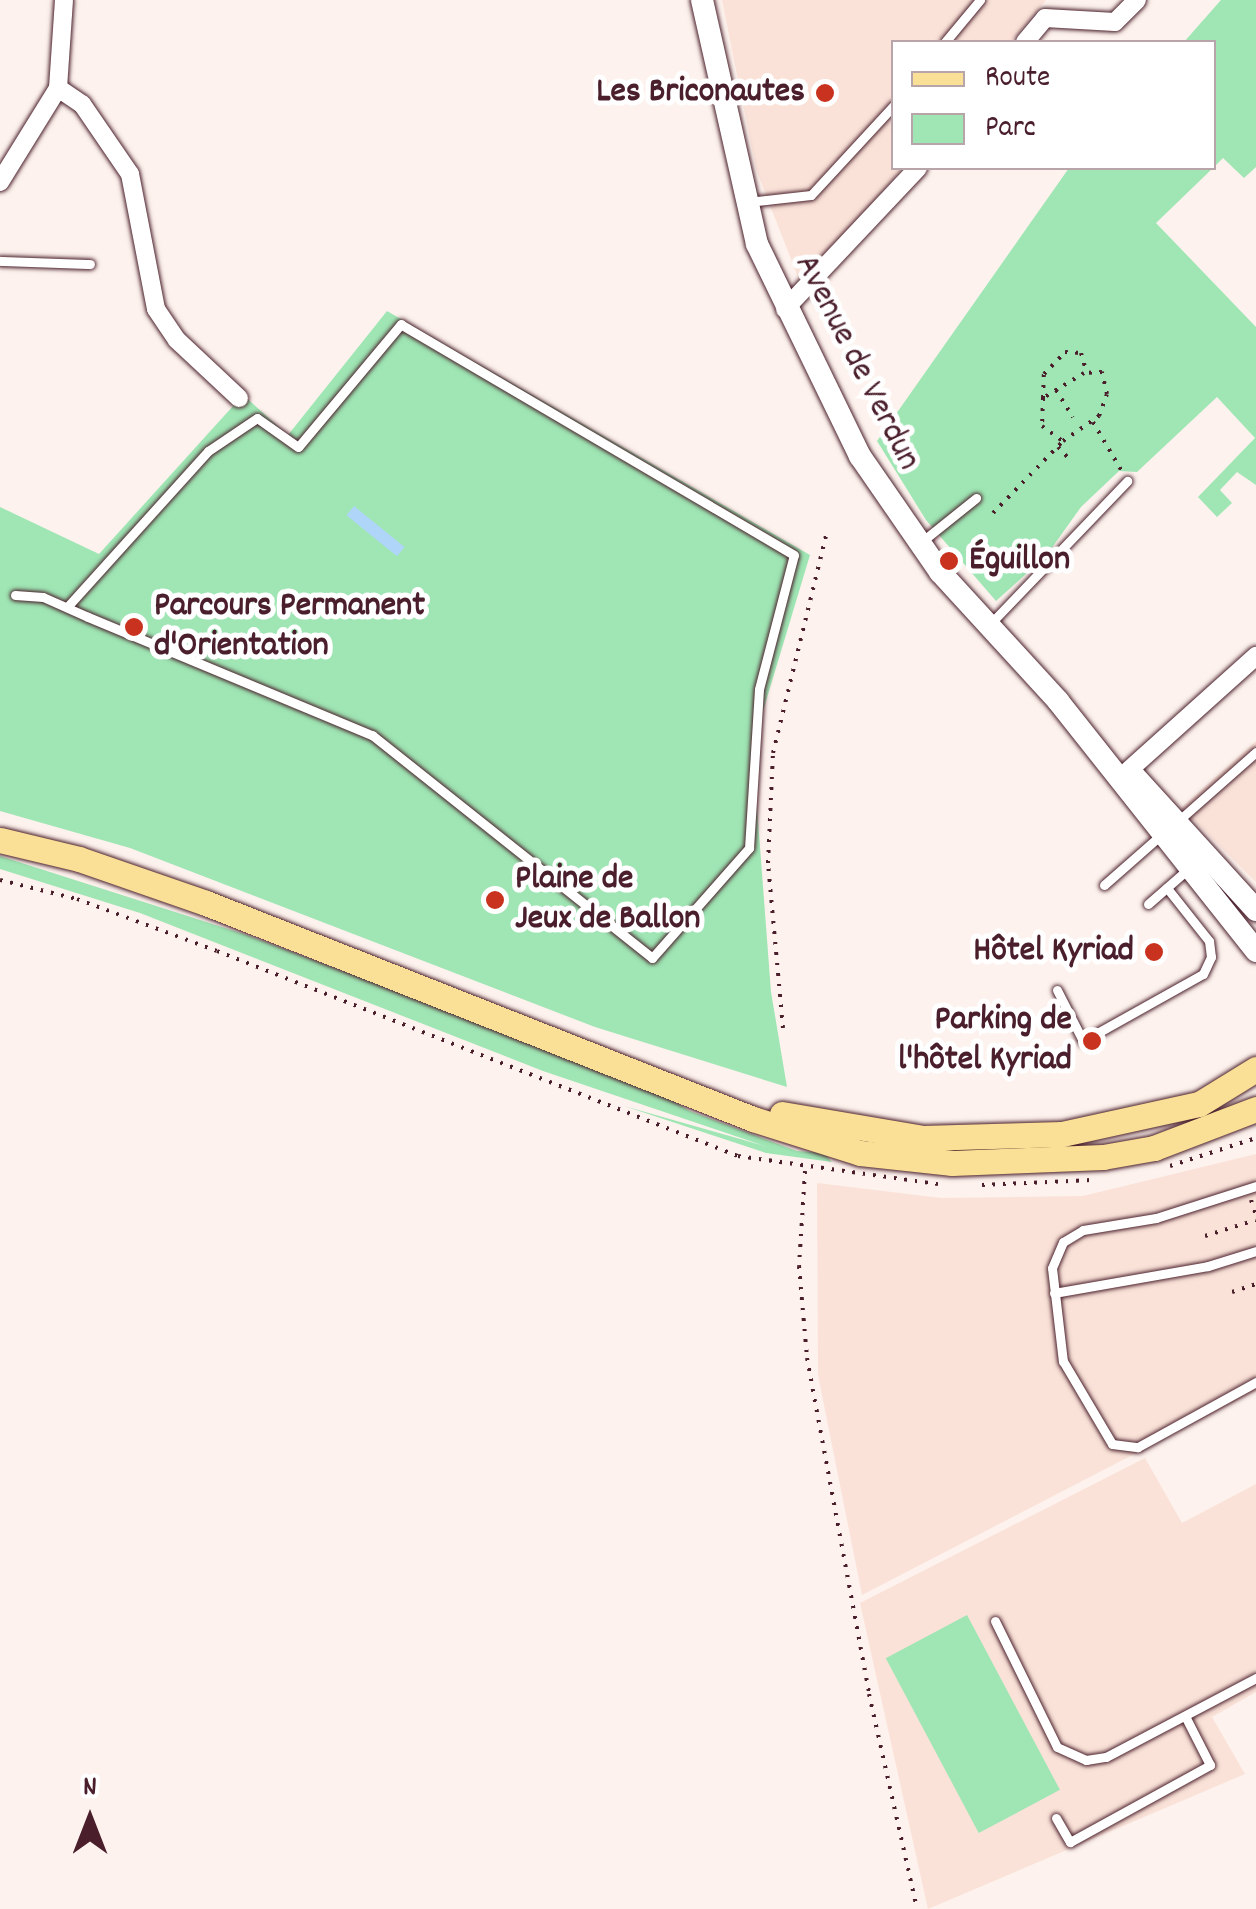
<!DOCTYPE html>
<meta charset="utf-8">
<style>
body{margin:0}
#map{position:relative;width:1256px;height:1909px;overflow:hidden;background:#fdf2ed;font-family:Dekko,sans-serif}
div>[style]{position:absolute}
.built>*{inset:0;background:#fae2d8}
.green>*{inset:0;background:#9fe6b4;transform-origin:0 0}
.water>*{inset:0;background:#afd6f9;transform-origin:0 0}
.path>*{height:4px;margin-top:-2px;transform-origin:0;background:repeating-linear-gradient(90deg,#4a1f2b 0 2.5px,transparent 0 10.5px)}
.roads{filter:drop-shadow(0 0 2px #4a1f2b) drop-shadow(0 0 2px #4a1f2b)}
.service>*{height:9px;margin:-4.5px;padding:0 4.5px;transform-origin:4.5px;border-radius:4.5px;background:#fff}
.minor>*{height:18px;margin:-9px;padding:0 9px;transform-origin:9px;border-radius:9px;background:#fff}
.secondary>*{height:22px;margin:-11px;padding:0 11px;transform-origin:11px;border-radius:11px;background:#fff}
.primary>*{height:25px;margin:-12.5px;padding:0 12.5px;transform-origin:12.5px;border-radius:12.5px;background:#fadf96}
.dots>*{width:28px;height:28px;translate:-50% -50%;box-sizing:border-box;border:5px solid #fff;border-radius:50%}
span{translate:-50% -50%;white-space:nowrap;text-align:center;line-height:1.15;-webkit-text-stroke:10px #fff;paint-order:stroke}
.poi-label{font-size:35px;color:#4a1f2b;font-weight:700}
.right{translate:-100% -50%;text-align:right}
.left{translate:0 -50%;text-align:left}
.street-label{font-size:35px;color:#4a1f2b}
.legend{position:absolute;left:891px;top:40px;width:325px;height:130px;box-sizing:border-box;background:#fff;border:2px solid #b7a5aa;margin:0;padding:12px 18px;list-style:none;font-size:30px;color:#4a1f2b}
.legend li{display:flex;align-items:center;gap:20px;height:50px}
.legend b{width:50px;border:2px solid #b7a5aa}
.north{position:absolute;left:40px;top:1769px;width:100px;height:100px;-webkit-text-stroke:8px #fff;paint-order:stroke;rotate:0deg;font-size:28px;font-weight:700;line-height:40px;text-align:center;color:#4a1f2b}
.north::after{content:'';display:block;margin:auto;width:35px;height:45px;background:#4a1f2b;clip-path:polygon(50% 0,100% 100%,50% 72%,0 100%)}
</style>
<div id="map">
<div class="built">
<div style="clip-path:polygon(722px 0,1046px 0,1011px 42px,894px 42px,894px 168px,903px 168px,801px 285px,756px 169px)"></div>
<div style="clip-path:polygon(1256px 741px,1256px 882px,1181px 808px)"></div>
<div style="clip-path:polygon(1256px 1154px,1256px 1391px,862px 1595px,818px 1375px,817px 1183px,941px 1198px,1083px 1196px)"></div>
<div style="clip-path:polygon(1145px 1458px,1182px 1523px,1256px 1484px,1256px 1692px,1212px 1717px,1245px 1774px,928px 1909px,860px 1603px)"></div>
</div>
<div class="green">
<div style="clip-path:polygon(1221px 0,1256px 0,1256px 167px,1244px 178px,1223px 158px,1214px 167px,1214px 42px,1184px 42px)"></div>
<div style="clip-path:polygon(1069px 168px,1213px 168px,1156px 223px,1256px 327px,1256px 485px,1237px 472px,1220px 490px,1232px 503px,1217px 517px,1198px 497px,1255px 438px,1217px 397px,1137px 472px,1119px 471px,1081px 507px,1046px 556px,996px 601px,926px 520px,877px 441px)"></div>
<div style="clip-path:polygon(387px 311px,810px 555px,763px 711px,756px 794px,771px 992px,787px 1087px,595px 1027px,130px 848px,0 811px,0 507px,99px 554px,243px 395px,288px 435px)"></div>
<div style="clip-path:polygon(0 856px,247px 935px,644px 1084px,690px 1111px,797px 1151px,824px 1153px,832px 1162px,766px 1153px,624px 1106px,768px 1147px,543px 1071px,140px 913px,0 869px)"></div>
<div style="left:967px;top:1615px;width:198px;height:92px;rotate:62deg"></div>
</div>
<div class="water">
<div style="left:354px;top:506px;width:65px;height:12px;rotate:39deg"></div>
</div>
<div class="path">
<div style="left:1056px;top:390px;width:32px;rotate:58deg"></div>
<div style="left:1043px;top:398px;width:24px;rotate:-88deg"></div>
<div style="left:1044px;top:374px;width:30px;rotate:-46deg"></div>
<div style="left:1065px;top:352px;width:16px;rotate:4deg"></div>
<div style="left:1081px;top:353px;width:18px;rotate:74deg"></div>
<div style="left:1093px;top:422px;width:56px;rotate:59.7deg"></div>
<div style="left:1058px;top:447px;width:18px;rotate:47deg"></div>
<div style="left:993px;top:513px;width:100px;rotate:-45.8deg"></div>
<div style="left:1063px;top:441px;width:44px;rotate:-34.8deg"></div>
<div style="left:1099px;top:416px;width:23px;rotate:-70deg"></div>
<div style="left:1107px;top:394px;width:23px;rotate:-103deg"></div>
<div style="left:1102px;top:372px;width:18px;rotate:177deg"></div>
<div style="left:1084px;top:373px;width:48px;rotate:148.6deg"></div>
<div style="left:1043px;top:398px;width:28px;rotate:92deg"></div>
<div style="left:1042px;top:426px;width:26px;rotate:36deg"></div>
<div style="left:0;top:880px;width:79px;rotate:13.9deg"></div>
<div style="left:77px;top:899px;width:149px;rotate:20.4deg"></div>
<div style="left:217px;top:951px;width:560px;rotate:21.48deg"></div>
<div style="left:738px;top:1156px;width:202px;rotate:8deg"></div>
<div style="left:783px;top:1028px;width:166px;rotate:-95.2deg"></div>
<div style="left:768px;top:863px;width:110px;rotate:-87.4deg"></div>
<div style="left:773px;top:753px;width:228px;rotate:-76.3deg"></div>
<div style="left:1170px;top:1166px;width:90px;rotate:-18deg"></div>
<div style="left:805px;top:1171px;width:95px;rotate:93.6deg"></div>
<div style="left:799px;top:1266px;width:92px;rotate:85deg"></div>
<div style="left:807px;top:1358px;width:342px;rotate:79.5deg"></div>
<div style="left:869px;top:1694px;width:220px;rotate:77.4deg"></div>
<div style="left:982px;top:1185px;width:110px;rotate:-2.6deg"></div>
<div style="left:1251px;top:1200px;width:16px;rotate:72deg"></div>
<div style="left:1205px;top:1236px;width:53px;rotate:-17.4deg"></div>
<div style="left:1232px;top:1292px;width:25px;rotate:-18deg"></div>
</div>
<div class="roads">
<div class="service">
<div style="left:945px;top:42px;width:55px;rotate:-50.2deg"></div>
<div style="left:748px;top:202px;width:63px;rotate:-6.3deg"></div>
<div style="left:811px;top:195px;width:122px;rotate:-47.3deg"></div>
<div style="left:0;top:261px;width:90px;rotate:1.9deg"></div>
<div style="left:920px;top:543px;width:72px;rotate:-38.8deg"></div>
<div style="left:15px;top:595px;width:28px;rotate:4deg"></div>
<div style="left:43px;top:597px;width:49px;rotate:24deg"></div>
<div style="left:88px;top:617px;width:308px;rotate:22.6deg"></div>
<div style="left:372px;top:735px;width:358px;rotate:38.5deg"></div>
<div style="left:652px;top:958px;width:147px;rotate:-48.6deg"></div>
<div style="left:749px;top:848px;width:159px;rotate:-86.4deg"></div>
<div style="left:759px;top:689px;width:138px;rotate:-75.4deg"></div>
<div style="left:794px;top:555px;width:456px;rotate:-149.6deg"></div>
<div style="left:401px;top:324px;width:160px;rotate:129.9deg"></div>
<div style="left:298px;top:447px;width:50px;rotate:-144.7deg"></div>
<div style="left:257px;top:418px;width:59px;rotate:146deg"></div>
<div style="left:208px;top:451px;width:210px;rotate:132.1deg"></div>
<div style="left:991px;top:623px;width:197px;rotate:-46.2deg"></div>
<div style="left:1178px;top:821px;width:104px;rotate:-41.5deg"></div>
<div style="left:1104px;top:885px;width:77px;rotate:-41.3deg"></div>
<div style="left:1148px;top:904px;width:53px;rotate:-41.2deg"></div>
<div style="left:1057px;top:990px;width:57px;rotate:63deg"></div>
<div style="left:1083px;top:1041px;width:137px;rotate:-29.2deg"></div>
<div style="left:1203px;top:974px;width:19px;rotate:-65deg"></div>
<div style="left:1211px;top:957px;width:16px;rotate:-97deg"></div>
<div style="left:1209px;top:941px;width:68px;rotate:-128.4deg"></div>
<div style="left:1256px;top:1186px;width:105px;rotate:162.3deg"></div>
<div style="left:1156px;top:1218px;width:74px;rotate:170.7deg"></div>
<div style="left:1083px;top:1230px;width:23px;rotate:149deg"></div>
<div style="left:1063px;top:1242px;width:28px;rotate:113deg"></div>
<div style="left:1052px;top:1268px;width:94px;rotate:83.3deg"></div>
<div style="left:1063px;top:1361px;width:96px;rotate:59.4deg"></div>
<div style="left:1112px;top:1444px;width:26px;rotate:7deg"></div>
<div style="left:1138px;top:1447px;width:135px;rotate:-28.8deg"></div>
<div style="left:1054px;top:1293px;width:156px;rotate:-9.9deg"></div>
<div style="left:1208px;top:1266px;width:50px;rotate:-17.4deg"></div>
<div style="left:995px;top:1621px;width:140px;rotate:63.8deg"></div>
<div style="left:1057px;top:1747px;width:32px;rotate:24deg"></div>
<div style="left:1086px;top:1760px;width:20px;rotate:-9deg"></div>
<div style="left:1106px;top:1757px;width:170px;rotate:-27.8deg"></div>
<div style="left:1056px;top:1818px;width:28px;rotate:60deg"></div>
<div style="left:1070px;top:1842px;width:160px;rotate:-28.8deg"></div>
<div style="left:1210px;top:1765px;width:55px;rotate:-117deg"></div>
</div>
<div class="minor">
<div style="left:1025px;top:42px;width:31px;rotate:-50deg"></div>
<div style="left:1045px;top:18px;width:70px;rotate:3.3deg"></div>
<div style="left:1115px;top:22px;width:31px;rotate:-45deg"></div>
<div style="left:58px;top:88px;width:29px;rotate:34deg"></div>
<div style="left:82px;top:104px;width:85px;rotate:55.6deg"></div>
<div style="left:130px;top:174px;width:137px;rotate:79.1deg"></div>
<div style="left:156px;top:309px;width:37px;rotate:56deg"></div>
<div style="left:177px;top:340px;width:85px;rotate:43.1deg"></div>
<div style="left:0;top:182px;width:110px;rotate:-58.3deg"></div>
<div style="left:58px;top:88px;width:88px;rotate:-86.1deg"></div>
<div style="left:785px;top:309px;width:194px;rotate:-46.7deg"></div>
<div style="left:1129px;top:770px;width:171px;rotate:-41.9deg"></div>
</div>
<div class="secondary">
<div style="left:702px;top:0;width:250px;rotate:77.3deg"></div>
<div style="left:757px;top:244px;width:236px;rotate:64.1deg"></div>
<div style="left:860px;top:456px;width:141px;rotate:55.4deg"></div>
<div style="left:940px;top:572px;width:175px;rotate:47.5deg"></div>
<div style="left:1058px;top:701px;width:319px;rotate:51.6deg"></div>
<div style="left:1135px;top:777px;width:180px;rotate:47.7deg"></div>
</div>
<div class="primary">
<div style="left:0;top:840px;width:81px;rotate:13.5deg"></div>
<div style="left:79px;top:859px;width:134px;rotate:19.1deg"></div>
<div style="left:206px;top:903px;width:588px;rotate:21.55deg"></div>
<div style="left:753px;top:1119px;width:112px;rotate:17.6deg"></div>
<div style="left:860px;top:1153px;width:93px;rotate:6.2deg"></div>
<div style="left:952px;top:1163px;width:151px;rotate:-2.3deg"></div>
<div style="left:1103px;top:1157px;width:52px;rotate:-10deg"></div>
<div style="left:1154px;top:1148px;width:109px;rotate:-20.9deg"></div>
<div style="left:782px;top:1114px;width:142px;rotate:9.7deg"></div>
<div style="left:922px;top:1138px;width:140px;rotate:-1.6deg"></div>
<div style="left:1062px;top:1134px;width:140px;rotate:-12.4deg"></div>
<div style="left:1199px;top:1104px;width:67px;rotate:-31.6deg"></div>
</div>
</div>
<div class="dots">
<div style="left:825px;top:93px;background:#c8321e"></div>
<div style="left:949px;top:561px;background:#c8321e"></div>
<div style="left:134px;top:627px;background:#c8321e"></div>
<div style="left:495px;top:900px;background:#c8321e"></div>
<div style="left:1154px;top:952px;background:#c8321e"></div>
<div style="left:1092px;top:1041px;background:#c8321e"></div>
</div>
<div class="poi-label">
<span class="right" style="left:805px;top:93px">Les Briconautes</span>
<span class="left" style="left:969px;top:561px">Éguillon</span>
<span class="left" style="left:154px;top:627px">Parcours Permanent<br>d'Orientation</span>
<span class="left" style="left:515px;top:900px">Plaine de<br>Jeux de Ballon</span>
<span class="right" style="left:1134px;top:952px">Hôtel Kyriad</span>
<span class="right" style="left:1072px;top:1041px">Parking de<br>l'hôtel Kyriad</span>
</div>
<div class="street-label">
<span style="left:856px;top:363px;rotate:63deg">Avenue de Verdun</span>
</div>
<ul class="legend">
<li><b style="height:12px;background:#fadf96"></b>Route</li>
<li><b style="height:28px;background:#9fe6b4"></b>Parc</li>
</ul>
<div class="north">N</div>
</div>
